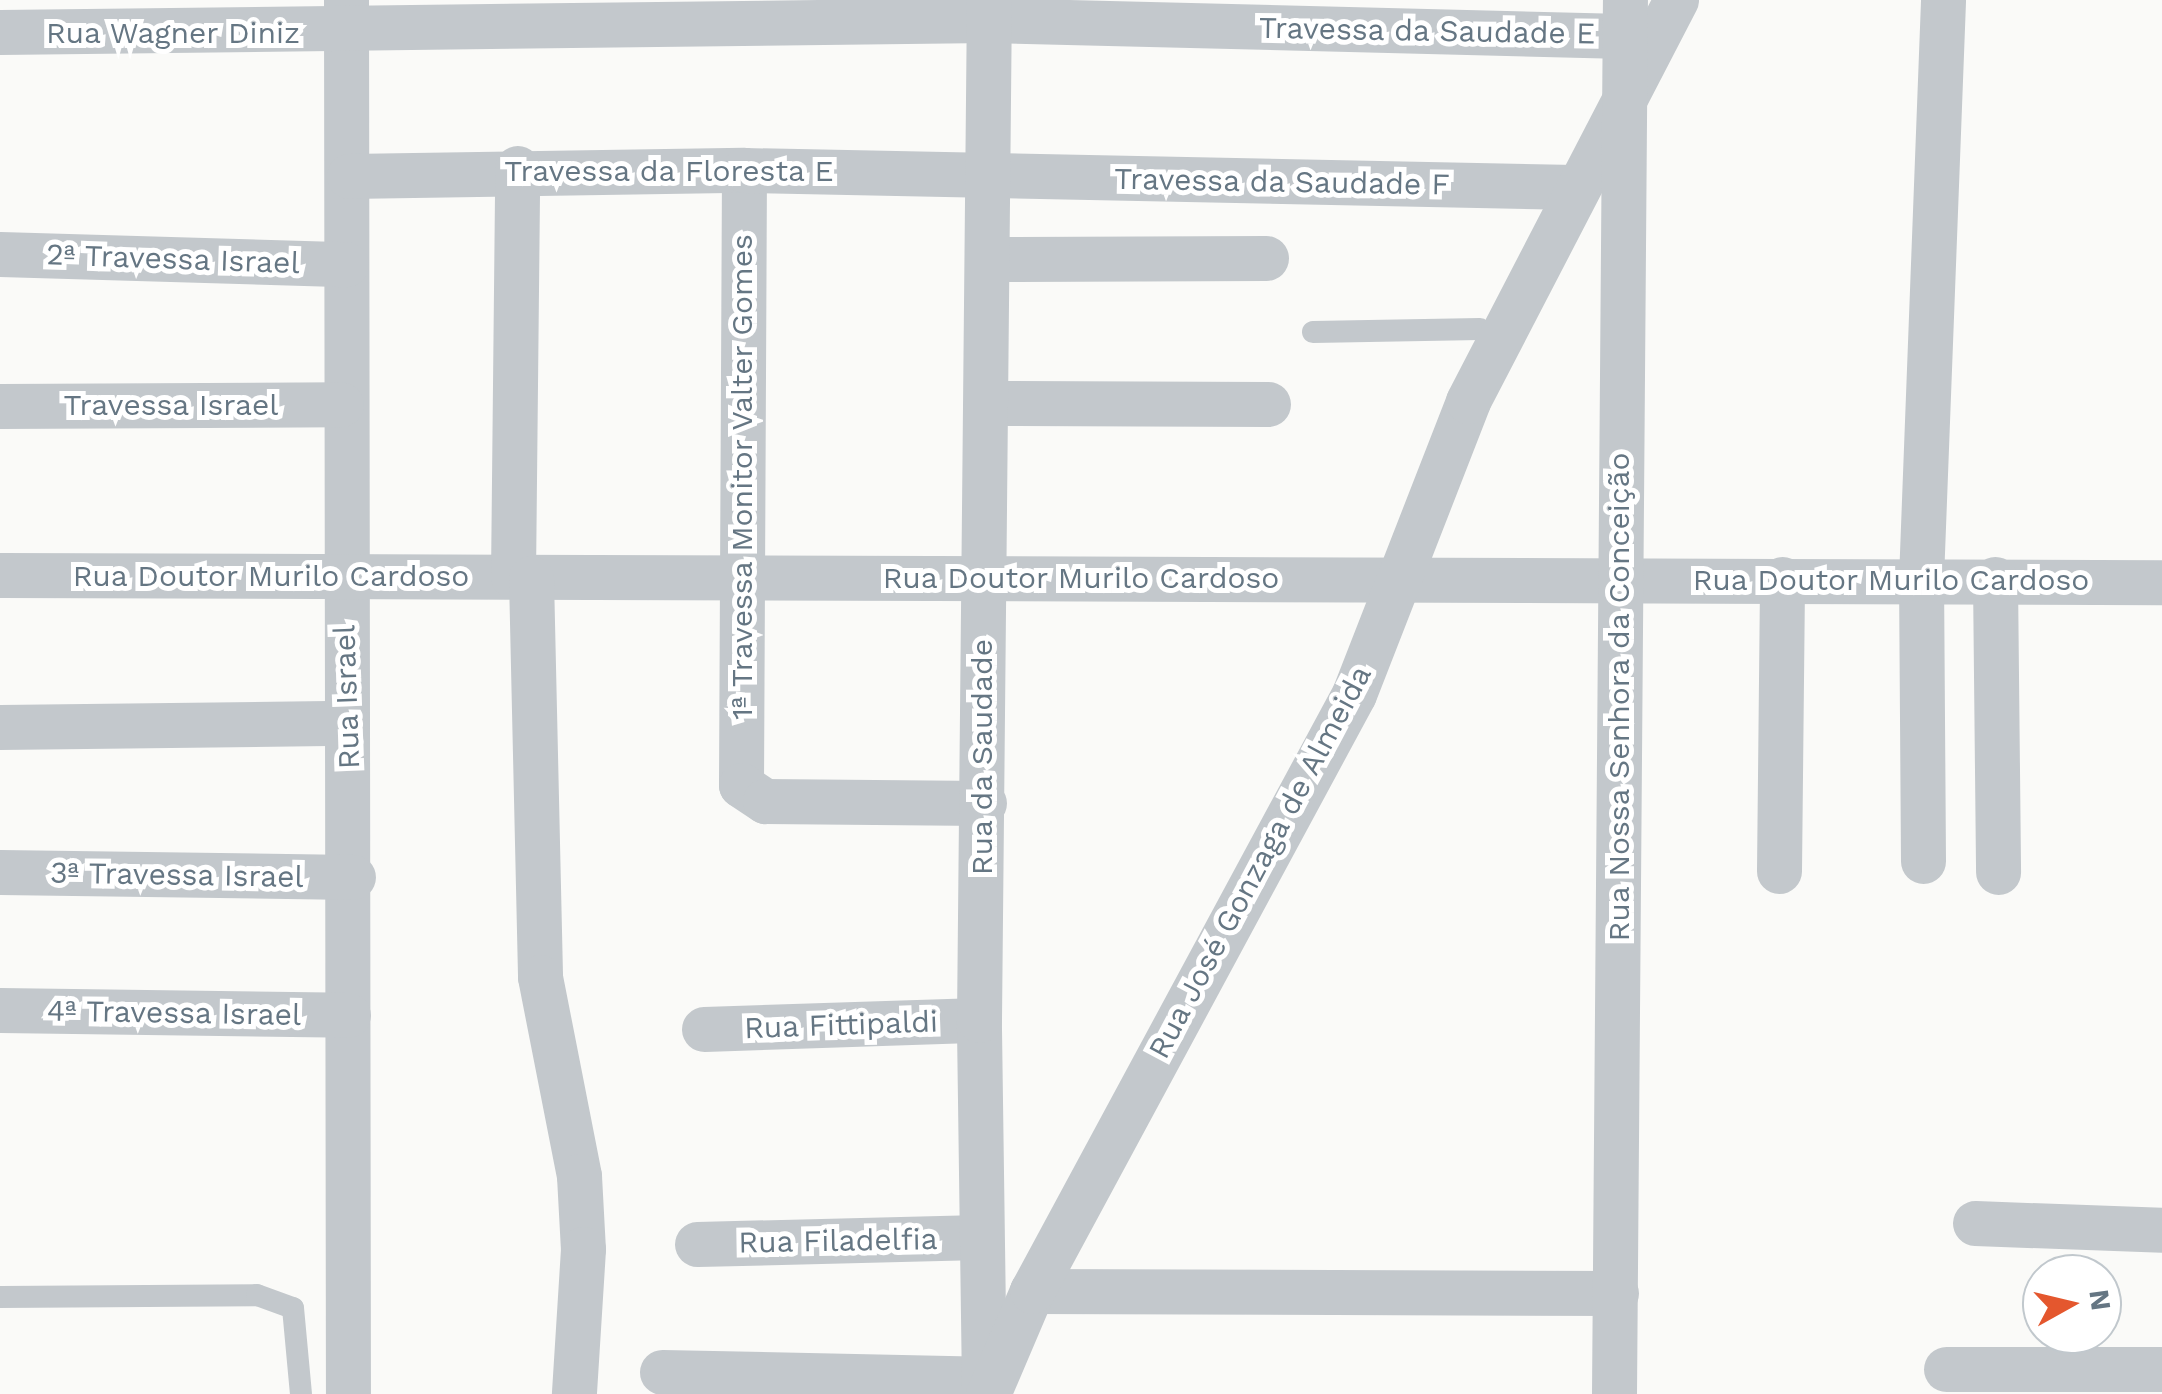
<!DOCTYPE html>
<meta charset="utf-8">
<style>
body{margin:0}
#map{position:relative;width:2162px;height:1394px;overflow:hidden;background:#fafaf8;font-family:"Work Sans",sans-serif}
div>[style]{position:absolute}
.service>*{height:22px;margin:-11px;padding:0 11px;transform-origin:11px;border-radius:11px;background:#c3c8cc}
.minor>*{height:45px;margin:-22.5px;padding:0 22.5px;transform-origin:22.5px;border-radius:22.5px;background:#c3c8cc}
span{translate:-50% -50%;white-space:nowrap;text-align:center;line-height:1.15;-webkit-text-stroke:10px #fff;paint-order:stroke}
.street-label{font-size:30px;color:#657683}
.north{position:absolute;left:2022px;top:1254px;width:100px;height:100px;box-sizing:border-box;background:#fff;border:2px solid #c1c8cd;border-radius:50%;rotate:82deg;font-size:28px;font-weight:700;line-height:40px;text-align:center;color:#657683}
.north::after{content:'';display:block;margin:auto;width:35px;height:45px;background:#e4572e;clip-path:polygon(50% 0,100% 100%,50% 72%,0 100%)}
</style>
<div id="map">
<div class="service">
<div style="left:1313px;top:332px;width:167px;rotate:-1deg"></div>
<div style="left:0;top:1297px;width:257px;rotate:-0.4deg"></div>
<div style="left:257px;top:1295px;width:38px;rotate:20deg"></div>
<div style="left:293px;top:1308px;width:86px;rotate:84.7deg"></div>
</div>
<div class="minor">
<div style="left:346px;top:0;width:1394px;rotate:89.92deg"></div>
<div style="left:0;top:32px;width:989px;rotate:-0.7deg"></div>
<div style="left:989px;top:20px;width:635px;rotate:1.44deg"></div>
<div style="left:744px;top:170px;width:615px;rotate:90.28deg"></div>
<div style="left:741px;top:785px;width:29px;rotate:34deg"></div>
<div style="left:765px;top:801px;width:219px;rotate:0.5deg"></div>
<div style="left:349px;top:176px;width:395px;rotate:-0.9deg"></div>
<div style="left:744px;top:170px;width:831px;rotate:1.17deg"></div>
<div style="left:0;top:254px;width:346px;rotate:1.7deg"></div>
<div style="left:989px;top:259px;width:277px;rotate:-0.2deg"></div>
<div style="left:989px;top:403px;width:279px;rotate:0.2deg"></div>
<div style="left:0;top:406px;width:341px;rotate:-0.3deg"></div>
<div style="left:0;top:575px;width:2162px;rotate:0.19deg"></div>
<div style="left:513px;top:576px;width:408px;rotate:-89.4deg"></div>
<div style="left:531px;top:578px;width:399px;rotate:88.7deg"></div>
<div style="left:540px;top:977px;width:203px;rotate:78.9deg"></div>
<div style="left:579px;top:1176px;width:73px;rotate:86.9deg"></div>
<div style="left:583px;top:1249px;width:145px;rotate:93.6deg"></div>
<div style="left:1995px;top:579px;width:293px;rotate:89.4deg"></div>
<div style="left:0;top:727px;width:347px;rotate:-0.7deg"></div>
<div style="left:1923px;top:861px;width:282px;rotate:-90.4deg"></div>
<div style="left:1921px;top:579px;width:579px;rotate:-87.82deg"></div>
<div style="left:1779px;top:871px;width:292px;rotate:-89.4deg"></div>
<div style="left:0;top:872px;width:353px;rotate:0.8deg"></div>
<div style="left:0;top:1010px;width:348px;rotate:0.8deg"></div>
<div style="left:704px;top:1029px;width:275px;rotate:-1.9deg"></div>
<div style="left:1975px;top:1223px;width:187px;rotate:2.1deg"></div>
<div style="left:697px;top:1244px;width:283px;rotate:-1.4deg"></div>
<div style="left:1032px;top:1291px;width:584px;rotate:0.2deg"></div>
<div style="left:1946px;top:1369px;width:216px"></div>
<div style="left:662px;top:1372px;width:321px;rotate:1.2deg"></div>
<div style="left:984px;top:1387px;width:367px;rotate:-90.8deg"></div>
<div style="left:979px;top:1020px;width:1020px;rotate:-89.44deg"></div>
<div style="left:988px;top:1394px;width:112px;rotate:-66.9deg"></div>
<div style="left:1032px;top:1291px;width:678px;rotate:-61.66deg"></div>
<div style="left:1354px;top:694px;width:314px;rotate:-68.7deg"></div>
<div style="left:1468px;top:401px;width:452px;rotate:-62.6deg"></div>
<div style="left:1614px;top:1394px;width:1394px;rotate:-89.55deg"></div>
</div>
<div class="street-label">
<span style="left:1427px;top:31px;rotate:1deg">Travessa da Saudade E</span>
<span style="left:173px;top:33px">Rua Wagner Diniz</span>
<span style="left:669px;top:171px">Travessa da Floresta E</span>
<span style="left:1282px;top:182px;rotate:1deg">Travessa da Saudade F</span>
<span style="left:173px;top:259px;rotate:2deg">2ª Travessa Israel</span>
<span style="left:171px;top:405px">Travessa Israel</span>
<span style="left:742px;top:477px;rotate:-90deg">1ª Travessa Monitor Valter Gomes</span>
<span style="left:271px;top:576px">Rua Doutor Murilo Cardoso</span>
<span style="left:1081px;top:578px">Rua Doutor Murilo Cardoso</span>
<span style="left:1891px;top:580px">Rua Doutor Murilo Cardoso</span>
<span style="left:347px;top:697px;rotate:-92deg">Rua Israel</span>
<span style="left:1619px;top:697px;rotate:-90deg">Rua Nossa Senhora da Conceição</span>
<span style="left:982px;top:757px;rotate:-90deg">Rua da Saudade</span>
<span style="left:1260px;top:862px;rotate:-62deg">Rua José Gonzaga de Almeida</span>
<span style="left:177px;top:875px;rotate:1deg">3ª Travessa Israel</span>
<span style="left:174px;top:1013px;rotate:1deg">4ª Travessa Israel</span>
<span style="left:841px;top:1025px;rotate:-2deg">Rua Fittipaldi</span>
<span style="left:838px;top:1241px;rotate:-1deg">Rua Filadelfia</span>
</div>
<div class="north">N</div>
</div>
